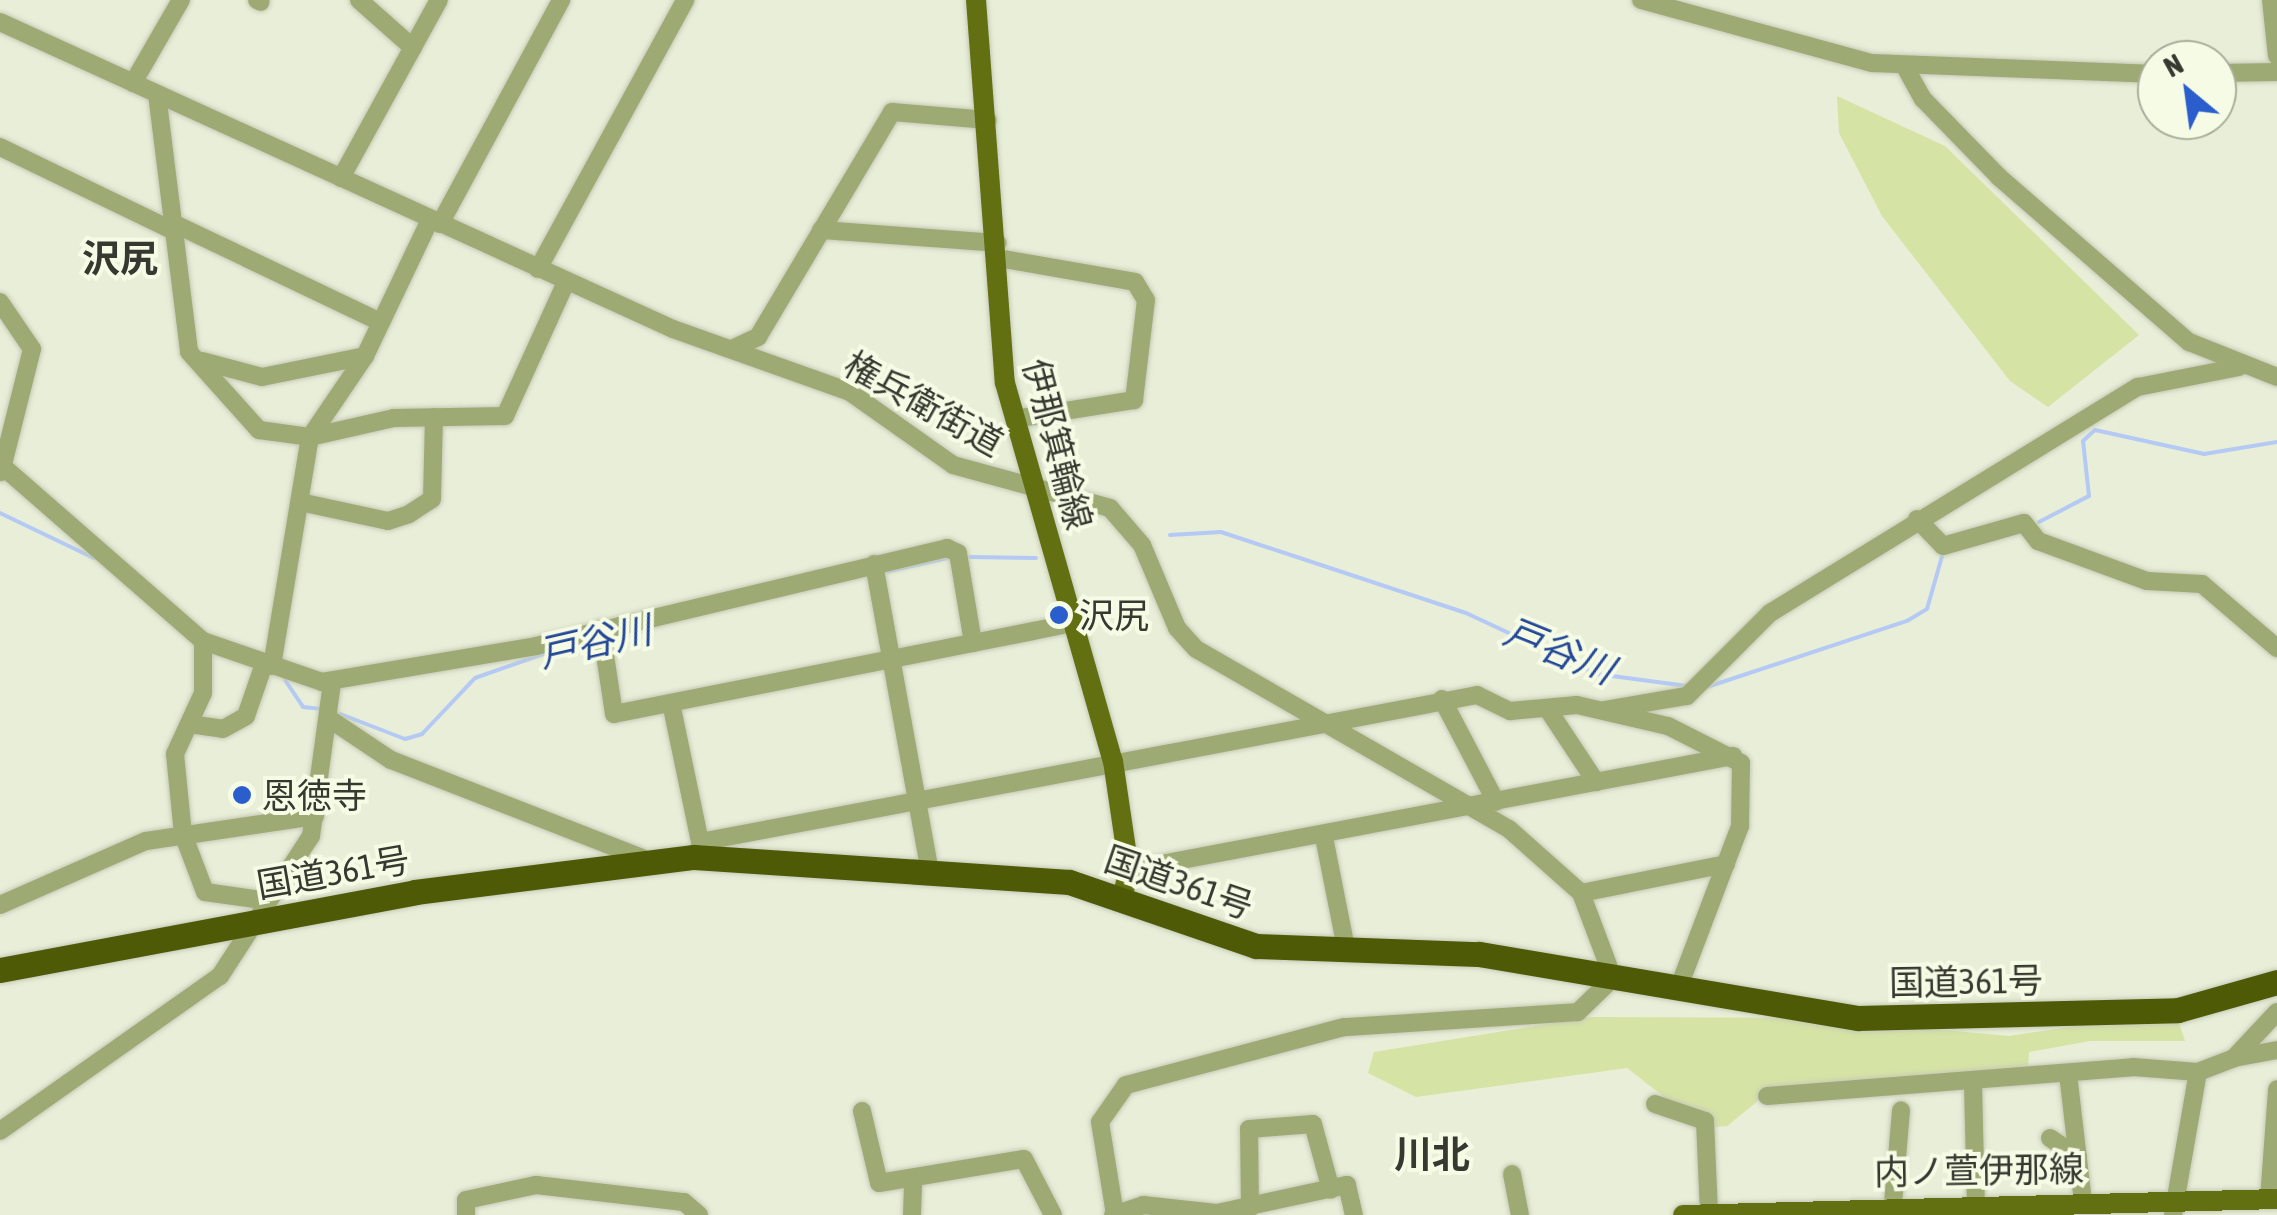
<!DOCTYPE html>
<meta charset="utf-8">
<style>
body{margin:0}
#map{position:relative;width:2277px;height:1215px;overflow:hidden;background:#e8eed8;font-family:"Asap Condensed","Noto Sans JP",sans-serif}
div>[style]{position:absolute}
.green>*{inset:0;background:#d5e3a5}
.stream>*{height:4px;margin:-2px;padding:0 2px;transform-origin:2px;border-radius:2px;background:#b4caf4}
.roads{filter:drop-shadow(0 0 2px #c5cab7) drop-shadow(0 0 2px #c5cab7)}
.minor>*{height:18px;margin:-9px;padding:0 9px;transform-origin:9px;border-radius:9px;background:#9eaa74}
.major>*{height:20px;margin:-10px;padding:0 10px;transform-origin:10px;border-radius:10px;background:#627012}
.highway>*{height:25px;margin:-12.5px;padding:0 12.5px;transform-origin:12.5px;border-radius:12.5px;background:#4e5a06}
.dots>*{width:28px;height:28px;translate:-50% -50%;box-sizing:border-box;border:5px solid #f6fbe5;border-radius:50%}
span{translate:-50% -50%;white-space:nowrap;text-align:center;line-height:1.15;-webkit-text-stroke:8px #f6fbe5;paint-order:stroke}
.street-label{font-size:35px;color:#373931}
.poi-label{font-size:35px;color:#373931}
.left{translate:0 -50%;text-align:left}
.neighbourhood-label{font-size:38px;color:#373931;font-weight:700}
.water-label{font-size:38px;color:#234897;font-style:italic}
.north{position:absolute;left:2137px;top:40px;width:100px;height:100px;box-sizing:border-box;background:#f6fbe5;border:2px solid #aaad9d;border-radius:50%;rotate:331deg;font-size:28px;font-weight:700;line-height:40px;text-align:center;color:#373931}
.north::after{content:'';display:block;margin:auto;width:35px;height:45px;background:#2a5ecc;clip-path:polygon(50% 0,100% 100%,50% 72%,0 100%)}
</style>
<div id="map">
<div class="green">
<div style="clip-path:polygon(1837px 96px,1945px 146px,2139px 335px,2048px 407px,2010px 381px,1882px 216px,1839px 133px)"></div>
<div style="clip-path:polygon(1591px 1017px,1815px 1018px,2009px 1036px,2131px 1018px,2178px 1020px,2185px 1041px,2090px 1041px,2029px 1052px,2028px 1073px,1759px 1100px,1727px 1126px,1704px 1128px,1627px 1068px,1416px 1097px,1368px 1073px,1374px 1052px)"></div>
</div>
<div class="stream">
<div style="left:0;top:513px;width:104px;rotate:25.6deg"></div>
<div style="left:2039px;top:522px;width:56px;rotate:-27.5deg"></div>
<div style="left:2089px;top:496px;width:55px;rotate:-96.2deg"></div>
<div style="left:2083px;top:441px;width:16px;rotate:-43deg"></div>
<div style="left:2095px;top:430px;width:112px;rotate:12.4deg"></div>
<div style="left:2204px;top:454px;width:74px;rotate:-9.3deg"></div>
<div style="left:1170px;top:535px;width:51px;rotate:-3.4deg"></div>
<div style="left:1221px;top:532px;width:258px;rotate:18.3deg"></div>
<div style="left:1466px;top:613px;width:145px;rotate:25deg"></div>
<div style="left:1597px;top:674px;width:91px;rotate:7.6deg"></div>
<div style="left:970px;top:557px;width:66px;rotate:0.9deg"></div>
<div style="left:880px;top:573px;width:69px;rotate:-12.6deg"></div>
<div style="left:285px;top:680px;width:32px;rotate:56deg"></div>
<div style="left:303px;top:707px;width:18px;rotate:6deg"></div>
<div style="left:1701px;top:689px;width:217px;rotate:-18.3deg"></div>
<div style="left:1907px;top:621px;width:23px;rotate:-31deg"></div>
<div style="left:1927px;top:609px;width:58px;rotate:-74.1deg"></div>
<div style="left:335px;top:712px;width:75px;rotate:21.1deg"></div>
<div style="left:405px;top:739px;width:18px;rotate:-16deg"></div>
<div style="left:422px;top:734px;width:77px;rotate:-46.6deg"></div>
<div style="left:475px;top:678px;width:85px;rotate:-19.3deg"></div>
</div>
<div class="roads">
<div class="minor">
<div style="left:257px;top:0;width:4px;rotate:27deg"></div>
<div style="left:359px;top:0;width:72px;rotate:41.6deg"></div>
<div style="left:1641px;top:0;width:239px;rotate:15.3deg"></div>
<div style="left:1872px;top:63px;width:285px;rotate:2.2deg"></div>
<div style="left:2271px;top:0;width:56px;rotate:83.9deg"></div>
<div style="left:0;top:22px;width:740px;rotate:24.52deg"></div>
<div style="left:673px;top:329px;width:188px;rotate:19.6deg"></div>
<div style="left:850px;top:392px;width:126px;rotate:35.3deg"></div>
<div style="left:953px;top:465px;width:163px;rotate:15.3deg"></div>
<div style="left:1110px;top:508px;width:49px;rotate:49.1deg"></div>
<div style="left:1142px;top:545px;width:90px;rotate:67.1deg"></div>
<div style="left:1177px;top:628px;width:28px;rotate:48deg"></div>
<div style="left:1196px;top:649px;width:361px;rotate:29.9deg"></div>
<div style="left:1509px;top:829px;width:96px;rotate:41.6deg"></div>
<div style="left:1581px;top:893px;width:91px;rotate:69.4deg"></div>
<div style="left:1613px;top:978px;width:49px;rotate:135.8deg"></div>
<div style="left:1578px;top:1012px;width:234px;rotate:176.3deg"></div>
<div style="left:1344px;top:1027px;width:226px;rotate:165.1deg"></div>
<div style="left:1126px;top:1085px;width:45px;rotate:125.1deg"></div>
<div style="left:1100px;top:1122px;width:94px;rotate:80.8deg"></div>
<div style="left:1904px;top:65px;width:39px;rotate:61deg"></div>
<div style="left:1923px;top:99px;width:109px;rotate:45.7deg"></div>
<div style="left:1999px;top:177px;width:252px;rotate:41deg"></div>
<div style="left:2189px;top:342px;width:95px;rotate:21.7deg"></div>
<div style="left:2217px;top:73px;width:60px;rotate:-1deg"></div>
<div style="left:133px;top:83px;width:96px;rotate:-60deg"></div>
<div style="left:157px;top:94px;width:260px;rotate:82.9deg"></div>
<div style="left:189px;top:352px;width:105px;rotate:48.1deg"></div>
<div style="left:259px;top:430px;width:51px;rotate:7.8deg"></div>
<div style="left:310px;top:437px;width:86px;rotate:-12.7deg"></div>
<div style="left:394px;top:418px;width:111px;rotate:-1deg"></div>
<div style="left:505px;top:416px;width:147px;rotate:-65.5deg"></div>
<div style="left:0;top:147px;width:193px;rotate:25.8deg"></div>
<div style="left:341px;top:178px;width:203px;rotate:-61.2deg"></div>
<div style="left:173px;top:223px;width:230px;rotate:25.5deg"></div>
<div style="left:440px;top:224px;width:255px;rotate:-61.6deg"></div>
<div style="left:821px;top:230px;width:177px;rotate:4.2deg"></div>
<div style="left:998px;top:258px;width:139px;rotate:9.9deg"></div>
<div style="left:1135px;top:282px;width:21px;rotate:59deg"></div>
<div style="left:1146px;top:300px;width:101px;rotate:96.8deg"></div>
<div style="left:1134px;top:400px;width:121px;rotate:171deg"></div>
<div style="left:538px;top:269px;width:307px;rotate:-61.3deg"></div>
<div style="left:0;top:302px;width:57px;rotate:55.8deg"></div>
<div style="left:32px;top:349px;width:127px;rotate:104.1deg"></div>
<div style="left:732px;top:349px;width:29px;rotate:-25deg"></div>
<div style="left:758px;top:337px;width:262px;rotate:-59.2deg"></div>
<div style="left:892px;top:112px;width:96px;rotate:4.8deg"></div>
<div style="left:202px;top:361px;width:62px;rotate:14.9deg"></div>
<div style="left:262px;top:377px;width:105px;rotate:-11.5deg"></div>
<div style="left:0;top:464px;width:269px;rotate:41.1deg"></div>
<div style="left:203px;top:641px;width:126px;rotate:19deg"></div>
<div style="left:322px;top:682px;width:217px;rotate:-9.5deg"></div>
<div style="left:536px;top:646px;width:423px;rotate:-13.4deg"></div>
<div style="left:947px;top:548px;width:12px;rotate:24deg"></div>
<div style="left:958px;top:553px;width:91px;rotate:80.5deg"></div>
<div style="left:973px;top:643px;width:102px;rotate:-11.3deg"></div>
<div style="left:300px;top:502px;width:90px;rotate:12.2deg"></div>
<div style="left:388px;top:521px;width:22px;rotate:-18deg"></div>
<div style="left:409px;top:514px;width:27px;rotate:-33deg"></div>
<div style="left:432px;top:499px;width:82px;rotate:-88.6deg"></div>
<div style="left:1917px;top:519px;width:37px;rotate:46deg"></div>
<div style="left:1943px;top:546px;width:84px;rotate:-15.9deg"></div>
<div style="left:2024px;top:523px;width:23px;rotate:52deg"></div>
<div style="left:2038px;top:541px;width:116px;rotate:20.2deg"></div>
<div style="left:2147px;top:581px;width:55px;rotate:3.1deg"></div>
<div style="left:2202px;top:584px;width:99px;rotate:40.5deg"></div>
<div style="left:874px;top:564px;width:312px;rotate:79.7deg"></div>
<div style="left:601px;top:629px;width:86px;rotate:81.3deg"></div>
<div style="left:614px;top:714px;width:366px;rotate:-11.2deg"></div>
<div style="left:203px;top:641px;width:52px;rotate:90deg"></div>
<div style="left:203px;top:693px;width:67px;rotate:114.7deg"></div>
<div style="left:175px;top:754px;width:80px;rotate:84.3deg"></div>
<div style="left:183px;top:834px;width:62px;rotate:69.2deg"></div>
<div style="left:205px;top:892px;width:58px;rotate:8deg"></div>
<div style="left:272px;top:666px;width:232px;rotate:-80.6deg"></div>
<div style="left:310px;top:437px;width:98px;rotate:-55.8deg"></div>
<div style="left:365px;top:356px;width:151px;rotate:-64.5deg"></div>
<div style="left:1442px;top:699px;width:116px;rotate:62.3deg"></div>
<div style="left:671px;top:703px;width:142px;rotate:78.2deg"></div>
<div style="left:700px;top:842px;width:791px;rotate:-10.71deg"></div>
<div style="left:1477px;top:695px;width:37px;rotate:26deg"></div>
<div style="left:1510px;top:711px;width:67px;rotate:-5.1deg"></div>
<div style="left:1577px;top:705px;width:93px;rotate:13deg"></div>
<div style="left:1668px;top:726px;width:82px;rotate:26.9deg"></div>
<div style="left:1741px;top:763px;width:63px;rotate:90.9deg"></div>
<div style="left:1740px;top:826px;width:174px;rotate:110.8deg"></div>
<div style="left:1547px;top:708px;width:89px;rotate:56.5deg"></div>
<div style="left:1604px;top:710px;width:84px;rotate:-9.6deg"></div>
<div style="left:1687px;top:696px;width:117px;rotate:-45deg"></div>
<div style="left:1770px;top:613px;width:432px;rotate:-31.6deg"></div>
<div style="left:2138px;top:387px;width:103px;rotate:-11.2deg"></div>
<div style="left:331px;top:720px;width:72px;rotate:33.7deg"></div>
<div style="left:391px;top:760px;width:270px;rotate:21.3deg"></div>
<div style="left:189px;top:724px;width:34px;rotate:8deg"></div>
<div style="left:223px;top:729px;width:26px;rotate:-29deg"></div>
<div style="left:246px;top:716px;width:55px;rotate:-70.9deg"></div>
<div style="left:1324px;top:837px;width:113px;rotate:78.8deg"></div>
<div style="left:1129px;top:870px;width:615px;rotate:-10.69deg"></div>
<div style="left:1581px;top:893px;width:148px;rotate:-11.3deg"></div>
<div style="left:0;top:905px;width:159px;rotate:-23.7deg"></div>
<div style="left:146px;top:841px;width:171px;rotate:-8.4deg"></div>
<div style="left:2234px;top:1058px;width:44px;rotate:-10.5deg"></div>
<div style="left:2068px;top:1074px;width:128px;rotate:83.3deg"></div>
<div style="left:1973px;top:1085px;width:119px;rotate:88.6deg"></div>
<div style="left:1767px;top:1096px;width:367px;rotate:-4.5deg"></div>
<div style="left:2133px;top:1067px;width:65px;rotate:4.4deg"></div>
<div style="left:1655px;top:1104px;width:53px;rotate:18.8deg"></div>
<div style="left:1705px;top:1121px;width:93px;rotate:87.5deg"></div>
<div style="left:862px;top:1111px;width:74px;rotate:76.7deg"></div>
<div style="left:879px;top:1183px;width:147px;rotate:-9.4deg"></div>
<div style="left:1024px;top:1159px;width:63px;rotate:62.6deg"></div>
<div style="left:0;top:1131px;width:269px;rotate:-35.2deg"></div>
<div style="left:220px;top:976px;width:167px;rotate:-57deg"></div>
<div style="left:311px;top:836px;width:154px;rotate:-82.2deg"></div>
<div style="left:2050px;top:1138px;width:34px;rotate:34deg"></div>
<div style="left:1512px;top:1174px;width:42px;rotate:79deg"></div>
<div style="left:2269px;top:1199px;width:110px;rotate:-85.8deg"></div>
<div style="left:1893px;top:1204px;width:94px;rotate:-85.1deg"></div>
<div style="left:1250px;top:1208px;width:79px;rotate:-90.7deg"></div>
<div style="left:1249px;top:1129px;width:64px;rotate:-4.5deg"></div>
<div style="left:1313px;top:1124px;width:68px;rotate:74.7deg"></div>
<div style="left:466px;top:1215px;width:15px;rotate:-90deg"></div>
<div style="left:466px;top:1200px;width:72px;rotate:-12.1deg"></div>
<div style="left:536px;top:1185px;width:149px;rotate:6.6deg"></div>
<div style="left:684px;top:1202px;width:20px;rotate:41deg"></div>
<div style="left:912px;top:1215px;width:34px;rotate:-88deg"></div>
<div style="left:1113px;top:1215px;width:32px;rotate:-18deg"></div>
<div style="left:1143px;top:1205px;width:74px;rotate:6.2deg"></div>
<div style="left:1217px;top:1213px;width:133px;rotate:-12.2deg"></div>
<div style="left:1347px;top:1185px;width:31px;rotate:77deg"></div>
<div style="left:2173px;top:1215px;width:145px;rotate:-80.1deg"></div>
<div style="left:2198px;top:1072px;width:39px;rotate:-21deg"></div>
<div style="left:2234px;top:1058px;width:63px;rotate:-46.9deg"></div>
</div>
<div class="major">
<div style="left:976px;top:0;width:384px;rotate:85.7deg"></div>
<div style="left:1005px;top:383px;width:393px;rotate:74.1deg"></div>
<div style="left:1113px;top:761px;width:110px;rotate:81.6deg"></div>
<div style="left:1129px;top:870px;width:25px;rotate:104deg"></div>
<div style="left:1683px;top:1215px;width:594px;rotate:-1.54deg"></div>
</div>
<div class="highway">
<div style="left:0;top:970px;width:422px;rotate:-10.6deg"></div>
<div style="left:415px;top:892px;width:281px;rotate:-7.2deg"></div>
<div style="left:694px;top:857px;width:376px;rotate:3.8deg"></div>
<div style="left:1069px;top:882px;width:198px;rotate:18.9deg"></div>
<div style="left:1256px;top:946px;width:223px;rotate:2.1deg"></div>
<div style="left:1479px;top:954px;width:384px;rotate:9.6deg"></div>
<div style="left:1858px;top:1018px;width:320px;rotate:-1.4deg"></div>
<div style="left:2178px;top:1010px;width:103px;rotate:-15.8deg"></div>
</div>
</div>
<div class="dots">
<div style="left:1059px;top:615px;background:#2a5ecc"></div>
<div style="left:242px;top:795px;background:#2a5ecc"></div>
</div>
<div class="street-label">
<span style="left:924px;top:403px;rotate:29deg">権兵衛街道</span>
<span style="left:1058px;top:444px;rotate:75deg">伊那箕輪線</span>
<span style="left:333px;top:872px;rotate:-10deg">国道361号</span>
<span style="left:1179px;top:882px;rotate:19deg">国道361号</span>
<span style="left:1966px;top:981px;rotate:-1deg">国道361号</span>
<span style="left:1979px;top:1170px;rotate:-1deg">内ノ萱伊那線</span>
</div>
<div class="poi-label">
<span class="left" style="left:1079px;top:615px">沢尻</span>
<span class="left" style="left:262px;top:795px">恩徳寺</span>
</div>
<div class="neighbourhood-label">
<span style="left:120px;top:259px">沢尻</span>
<span style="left:1432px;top:1155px">川北</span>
</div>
<div class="water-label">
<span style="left:595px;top:642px;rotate:-13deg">戸谷川</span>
<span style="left:1559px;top:651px;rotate:22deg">戸谷川</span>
</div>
<div class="north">N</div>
</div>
